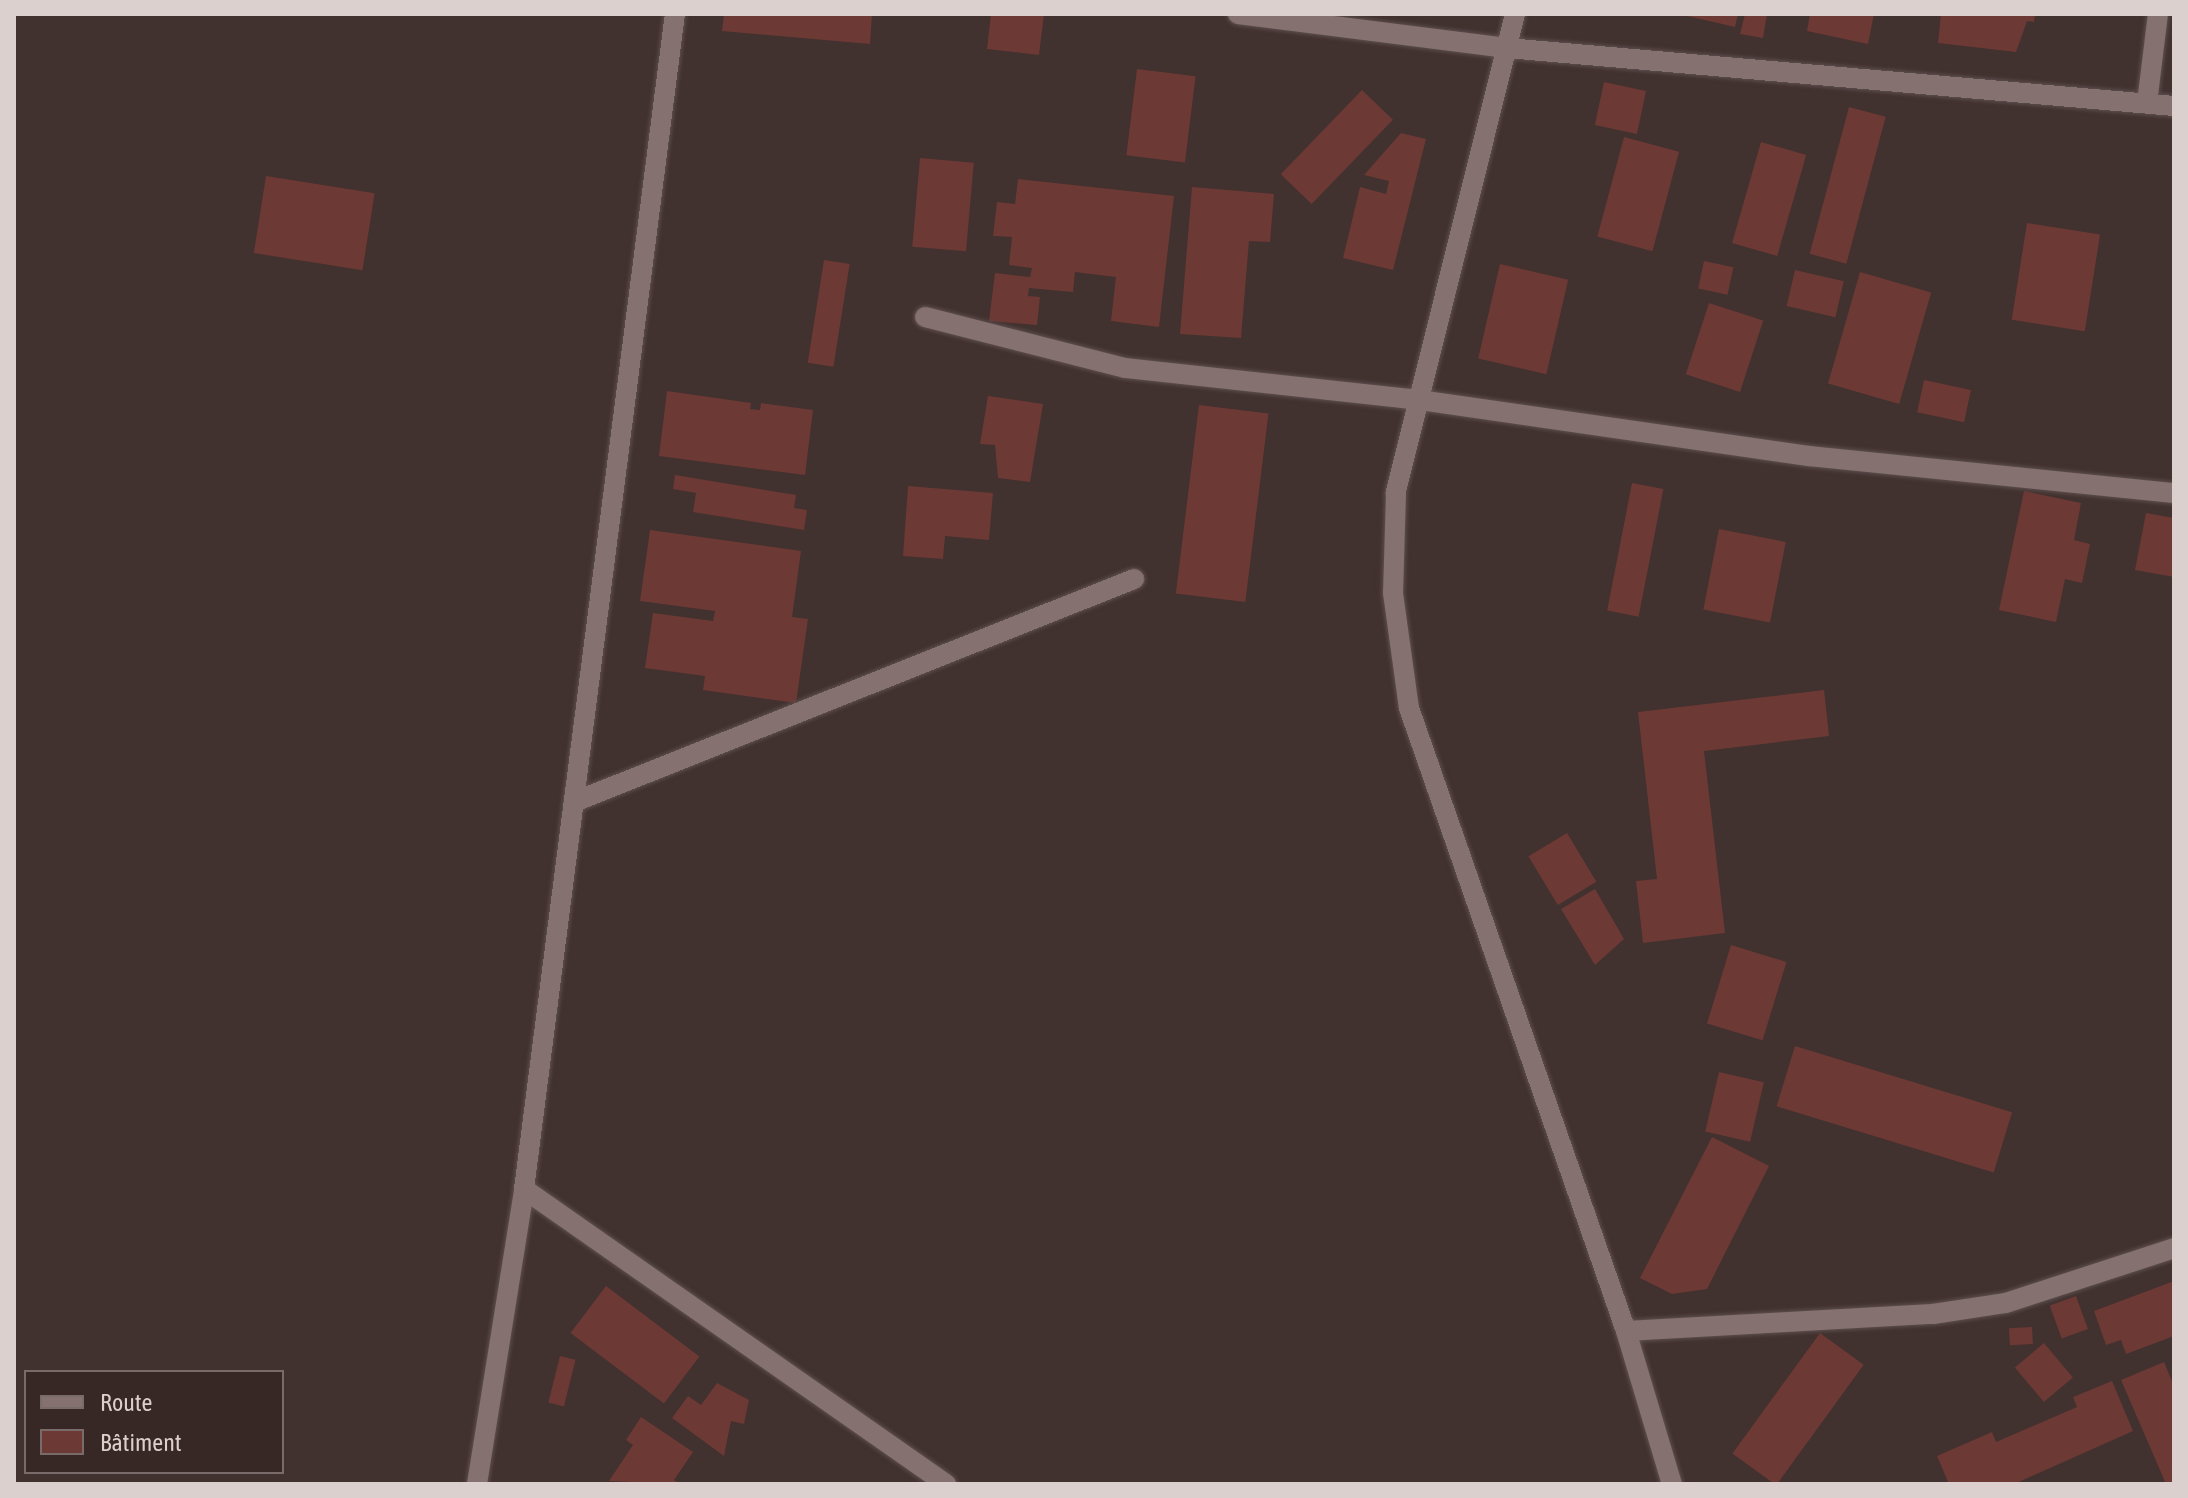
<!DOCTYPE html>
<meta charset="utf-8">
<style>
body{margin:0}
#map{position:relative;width:2188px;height:1498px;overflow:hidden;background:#41312f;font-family:"Asap Condensed",sans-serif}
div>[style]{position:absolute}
.building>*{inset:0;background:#6d3935;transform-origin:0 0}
.roads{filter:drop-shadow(0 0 2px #5d4f4e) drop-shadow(0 0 2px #5d4f4e)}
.minor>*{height:20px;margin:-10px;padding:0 10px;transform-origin:10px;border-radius:10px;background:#85716f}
span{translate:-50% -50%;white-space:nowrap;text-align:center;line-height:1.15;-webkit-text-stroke:8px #372725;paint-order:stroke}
.frame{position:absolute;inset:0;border:16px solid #dbd0ce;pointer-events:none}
.legend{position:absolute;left:24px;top:1370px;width:260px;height:104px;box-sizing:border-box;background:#372725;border:2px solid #796b69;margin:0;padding:10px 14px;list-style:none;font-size:24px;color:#dbd0ce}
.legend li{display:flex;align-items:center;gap:16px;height:40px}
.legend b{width:40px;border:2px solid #796b69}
</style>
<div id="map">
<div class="building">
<div style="clip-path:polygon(724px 14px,872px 14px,870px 44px,722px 31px)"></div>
<div style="clip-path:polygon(991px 14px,1044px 14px,1039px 55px,987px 49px)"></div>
<div style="clip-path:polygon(1679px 14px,1738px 14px,1735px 27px)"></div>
<div style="clip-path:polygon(1745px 14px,1767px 14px,1763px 38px,1740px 34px)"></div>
<div style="clip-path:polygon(1810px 14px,1874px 14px,1868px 44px,1807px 31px)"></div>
<div style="clip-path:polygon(1941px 14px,2035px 14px,2034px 22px,2027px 21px,2016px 52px,1938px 43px)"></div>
<div style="left:1137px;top:69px;width:59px;height:87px;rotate:7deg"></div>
<div style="left:1604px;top:82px;width:43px;height:44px;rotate:12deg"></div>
<div style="left:1362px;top:90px;width:43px;height:117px;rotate:44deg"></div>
<div style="left:1849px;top:107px;width:38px;height:152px;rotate:15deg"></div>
<div style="clip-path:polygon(1401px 133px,1426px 139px,1393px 270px,1343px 258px,1360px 187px,1386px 194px,1389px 181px,1364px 175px)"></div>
<div style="left:1624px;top:137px;width:57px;height:103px;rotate:15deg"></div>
<div style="left:1761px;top:142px;width:47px;height:105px;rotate:16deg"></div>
<div style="left:920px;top:158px;width:54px;height:89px;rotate:5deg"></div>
<div style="left:266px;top:176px;width:110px;height:78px;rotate:9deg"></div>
<div style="clip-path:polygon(1018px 179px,1174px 196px,1159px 327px,1111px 321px,1116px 277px,1075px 272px,1073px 292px,1029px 288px,1028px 296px,1040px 297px,1037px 325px,989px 321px,995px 273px,1030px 277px,1032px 268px,1009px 265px,1012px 237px,993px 236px,997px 202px,1015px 204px)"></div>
<div style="clip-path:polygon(1192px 187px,1274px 194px,1270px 242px,1249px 241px,1241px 338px,1180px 334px)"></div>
<div style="left:2027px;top:223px;width:74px;height:98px;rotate:9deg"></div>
<div style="left:824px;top:260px;width:26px;height:104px;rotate:9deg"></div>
<div style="left:1704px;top:261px;width:30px;height:28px;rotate:12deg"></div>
<div style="left:1500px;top:264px;width:70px;height:97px;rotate:13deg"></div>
<div style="left:1795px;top:270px;width:50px;height:37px;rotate:13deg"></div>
<div style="left:1860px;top:272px;width:74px;height:116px;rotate:16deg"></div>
<div style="left:1709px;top:303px;width:57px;height:75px;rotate:18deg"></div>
<div style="left:1924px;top:380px;width:48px;height:33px;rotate:12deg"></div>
<div style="clip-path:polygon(667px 391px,751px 403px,750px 409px,760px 410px,761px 403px,813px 410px,805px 475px,659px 456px)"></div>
<div style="clip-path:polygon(988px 396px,1043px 404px,1030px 482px,998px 478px,995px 445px,980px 444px)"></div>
<div style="left:1199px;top:405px;width:70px;height:190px;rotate:7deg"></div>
<div style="clip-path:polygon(675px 475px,796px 495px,794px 508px,807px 510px,804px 530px,693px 512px,696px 493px,673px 489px)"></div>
<div style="left:1632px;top:483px;width:32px;height:130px;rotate:11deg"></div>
<div style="clip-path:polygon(908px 486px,993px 493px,989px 540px,945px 536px,943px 559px,903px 556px)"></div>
<div style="clip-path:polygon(2024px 491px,2081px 503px,2074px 540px,2090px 544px,2082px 583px,2065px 579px,2056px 622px,1999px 610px)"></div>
<div style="clip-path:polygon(2146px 513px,2174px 518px,2174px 577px,2135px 570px)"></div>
<div style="left:1719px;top:529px;width:68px;height:82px;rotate:11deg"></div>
<div style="clip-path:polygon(650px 530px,801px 551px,792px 617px,808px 619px,796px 703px,703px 690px,705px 676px,645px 668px,653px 613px,713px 621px,715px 611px,640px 601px)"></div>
<div style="clip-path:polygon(1824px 690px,1829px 736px,1704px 751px,1725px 933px,1643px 943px,1636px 881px,1657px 879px,1638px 712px)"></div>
<div style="left:1567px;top:833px;width:57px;height:45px;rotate:59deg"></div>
<div style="clip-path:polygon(1595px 889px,1624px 939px,1595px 965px,1561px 909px)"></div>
<div style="left:1731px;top:945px;width:58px;height:82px;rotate:17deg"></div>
<div style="left:1795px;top:1046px;width:227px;height:63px;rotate:17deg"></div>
<div style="left:1719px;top:1072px;width:46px;height:61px;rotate:13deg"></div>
<div style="clip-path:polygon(1712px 1137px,1769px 1166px,1707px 1289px,1672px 1294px,1640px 1278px)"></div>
<div style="clip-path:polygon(2174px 1281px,2174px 1336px,2126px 1354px,2121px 1340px,2106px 1345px,2094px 1311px)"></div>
<div style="left:606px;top:1286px;width:117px;height:59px;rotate:37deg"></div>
<div style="left:2076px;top:1296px;width:35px;height:28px;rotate:70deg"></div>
<div style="left:2032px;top:1327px;width:17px;height:23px;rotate:87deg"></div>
<div style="left:1820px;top:1333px;width:54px;height:149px;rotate:36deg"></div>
<div style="left:2044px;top:1343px;width:45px;height:38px;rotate:50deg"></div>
<div style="left:560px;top:1356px;width:16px;height:48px;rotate:14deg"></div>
<div style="clip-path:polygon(2164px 1362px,2174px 1386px,2174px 1484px,2166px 1484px,2121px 1380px)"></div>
<div style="clip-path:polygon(2112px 1381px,2133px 1431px,2014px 1484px,1949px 1484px,1937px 1456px,1992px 1432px,1996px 1442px,2077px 1407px,2073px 1397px)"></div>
<div style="clip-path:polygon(717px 1383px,749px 1400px,744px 1424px,731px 1421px,724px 1456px,672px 1418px,688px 1396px,701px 1405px)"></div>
<div style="clip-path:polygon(641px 1417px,693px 1452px,674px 1480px,680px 1484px,609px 1481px,633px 1445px,626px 1440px)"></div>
</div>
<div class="roads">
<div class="minor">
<div style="left:1238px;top:14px;width:271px;rotate:7.2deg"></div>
<div style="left:1507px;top:48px;width:670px;rotate:4.97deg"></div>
<div style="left:1515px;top:14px;width:494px;rotate:104deg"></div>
<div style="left:1396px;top:493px;width:100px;rotate:91.7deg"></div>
<div style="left:1393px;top:593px;width:116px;rotate:82.1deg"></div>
<div style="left:1409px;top:708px;width:660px;rotate:70.8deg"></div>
<div style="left:1626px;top:1331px;width:160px;rotate:73.3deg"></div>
<div style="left:2147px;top:103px;width:90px;rotate:-83deg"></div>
<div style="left:925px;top:317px;width:206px;rotate:14.3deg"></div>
<div style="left:1125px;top:368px;width:297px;rotate:6.2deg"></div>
<div style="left:1420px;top:400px;width:393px;rotate:8.2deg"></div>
<div style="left:1809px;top:456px;width:367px;rotate:5.8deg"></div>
<div style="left:574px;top:802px;width:603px;rotate:-21.71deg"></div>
<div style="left:524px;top:1189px;width:515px;rotate:34.96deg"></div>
<div style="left:1626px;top:1331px;width:307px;rotate:-3.2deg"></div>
<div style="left:1933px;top:1314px;width:74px;rotate:-8.6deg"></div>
<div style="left:2006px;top:1303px;width:177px;rotate:-18.1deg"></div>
<div style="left:477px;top:1484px;width:299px;rotate:-80.9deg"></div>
<div style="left:524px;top:1189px;width:1185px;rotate:-82.68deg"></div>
</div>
</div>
<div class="frame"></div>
<ul class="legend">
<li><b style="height:10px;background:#85716f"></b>Route</li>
<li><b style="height:22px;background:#6d3935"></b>Bâtiment</li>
</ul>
</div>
